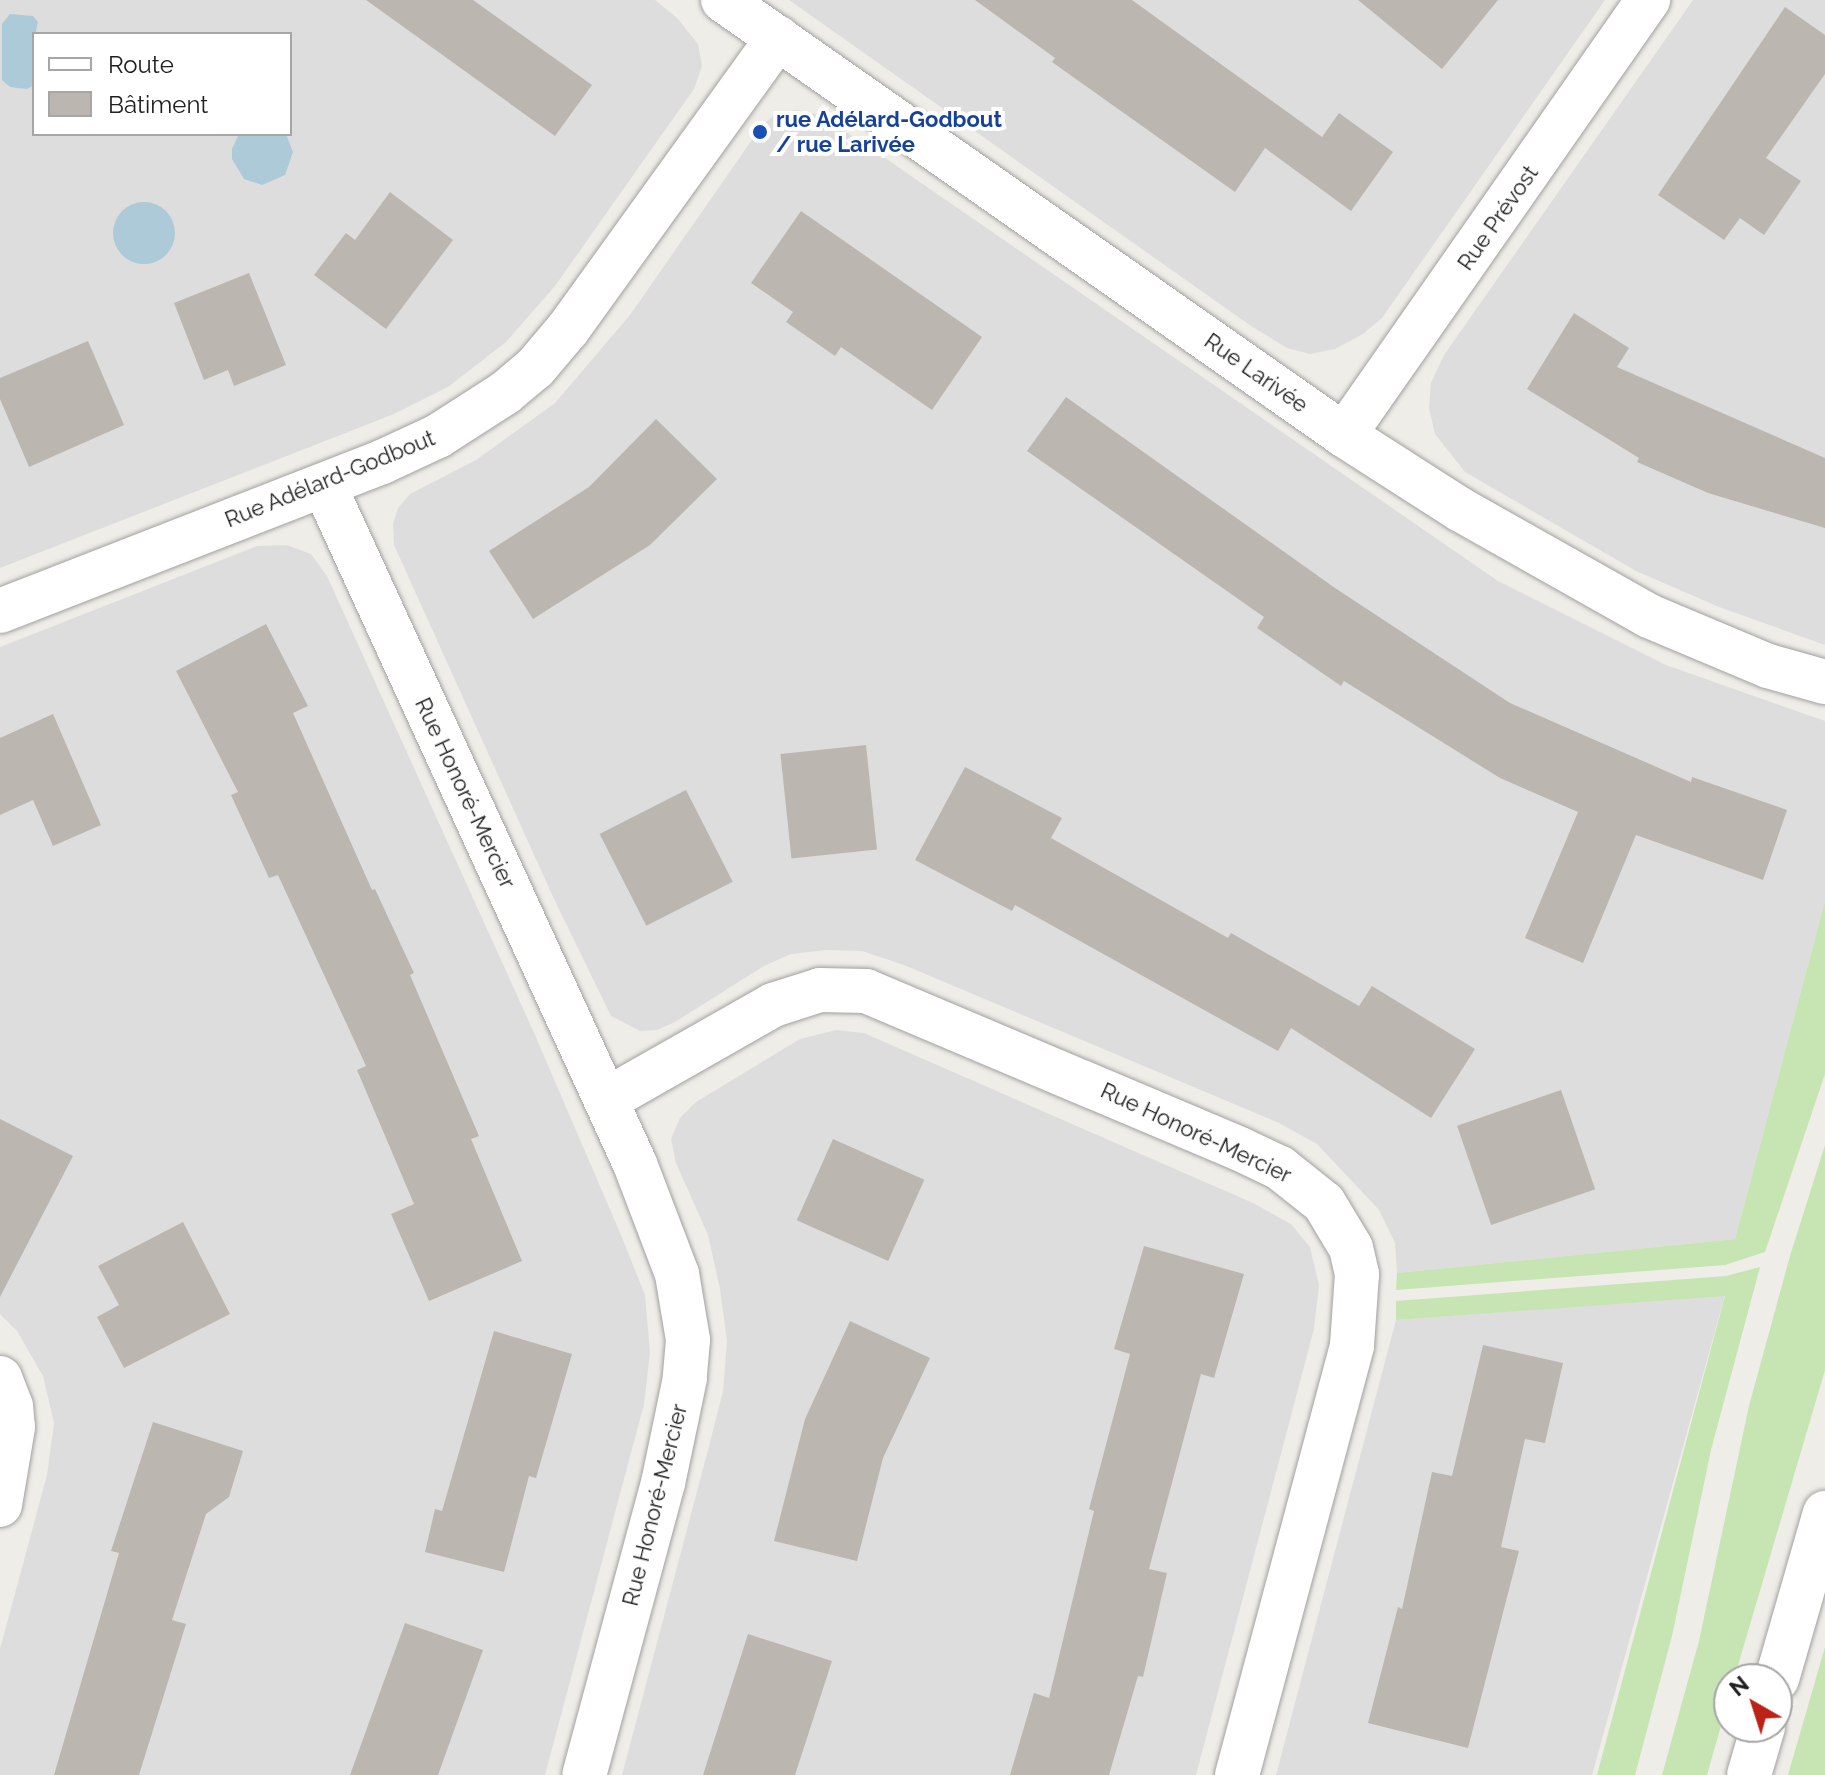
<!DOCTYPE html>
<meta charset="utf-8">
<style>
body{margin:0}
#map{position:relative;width:1825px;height:1775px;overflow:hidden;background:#efede7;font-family:Raleway,sans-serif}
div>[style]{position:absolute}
.residential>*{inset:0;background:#dedddd}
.grass>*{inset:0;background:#c7e4b3}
.water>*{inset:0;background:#accad8}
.round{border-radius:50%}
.building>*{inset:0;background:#bcb6b0;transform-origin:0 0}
.roads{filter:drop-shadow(0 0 2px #a1a1a1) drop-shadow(0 0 2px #a1a1a1)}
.minor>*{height:44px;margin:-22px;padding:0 22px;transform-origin:22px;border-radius:22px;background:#fff}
.dots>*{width:22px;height:22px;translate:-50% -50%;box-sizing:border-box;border:4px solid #fff;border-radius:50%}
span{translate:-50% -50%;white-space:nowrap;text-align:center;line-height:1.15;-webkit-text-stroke:8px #fff;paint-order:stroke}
.transit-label{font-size:22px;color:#164399;font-weight:700}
.left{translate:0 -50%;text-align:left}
.street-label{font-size:22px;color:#202020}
.legend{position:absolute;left:32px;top:32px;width:260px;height:104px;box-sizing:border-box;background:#fff;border:2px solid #a6a6a6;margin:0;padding:10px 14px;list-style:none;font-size:24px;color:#202020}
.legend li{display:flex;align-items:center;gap:16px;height:40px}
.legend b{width:40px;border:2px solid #a6a6a6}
.north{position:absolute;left:1713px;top:1663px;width:80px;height:80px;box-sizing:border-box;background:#fff;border:2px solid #a6a6a6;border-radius:50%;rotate:321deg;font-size:22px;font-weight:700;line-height:32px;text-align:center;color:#202020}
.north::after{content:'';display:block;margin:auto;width:28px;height:36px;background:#ba2316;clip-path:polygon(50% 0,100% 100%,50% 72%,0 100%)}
</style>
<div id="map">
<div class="residential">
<div style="clip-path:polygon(evenodd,0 0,655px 0,677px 18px,698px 44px,702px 66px,694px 89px,555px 286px,506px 342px,448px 387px,394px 414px,0 568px,0 0,34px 34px,290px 34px,290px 134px,34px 134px,34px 34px)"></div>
<div style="clip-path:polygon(789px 0,1605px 0,1382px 318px,1363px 334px,1335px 349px,1310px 354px,1287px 348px,1251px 326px)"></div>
<div style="clip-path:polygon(1693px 0,1825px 0,1825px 645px,1719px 607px,1636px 571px,1465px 472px,1435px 434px,1429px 408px,1431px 383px,1444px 355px)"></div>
<div style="clip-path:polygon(797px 110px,816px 114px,859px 140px,1498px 581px,1666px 665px,1825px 721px,1825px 901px,1735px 1239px,1397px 1273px,1395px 1243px,1379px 1210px,1317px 1144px,1279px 1123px,904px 965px,862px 951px,826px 950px,791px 954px,764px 966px,675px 1022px,657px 1030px,640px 1031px,611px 1016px,554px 899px,394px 545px,393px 524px,398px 508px,410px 494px,476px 460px,555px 403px,630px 315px,763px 124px,776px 114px)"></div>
<div style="clip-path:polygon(287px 545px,311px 554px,327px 576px,535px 1035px,621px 1235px,645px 1295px,650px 1353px,644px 1404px,545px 1775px,0 1775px,0 1649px,47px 1475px,54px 1423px,43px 1376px,17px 1331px,0 1314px,0 647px,257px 546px)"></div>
<div style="clip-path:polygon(836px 1030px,864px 1033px,1253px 1203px,1291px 1224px,1310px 1247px,1319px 1285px,1314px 1329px,1196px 1775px,622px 1775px,708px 1450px,723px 1391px,727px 1341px,720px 1289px,708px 1235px,676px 1163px,671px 1139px,680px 1118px,696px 1102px,800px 1039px)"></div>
<div style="clip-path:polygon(1725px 1295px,1592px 1775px,1276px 1775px,1396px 1320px)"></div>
</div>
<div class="grass">
<div style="clip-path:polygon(1825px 901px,1825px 1074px,1765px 1252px,1725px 1265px,1396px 1290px,1397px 1273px,1735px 1239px)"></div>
<div style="clip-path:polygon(1825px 1145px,1825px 1370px,1734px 1679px,1729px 1679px,1729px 1698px,1707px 1775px,1662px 1775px,1699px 1641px,1749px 1406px,1790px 1256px)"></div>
<div style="clip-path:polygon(1760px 1267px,1711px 1450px,1672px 1636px,1635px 1775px,1597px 1775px,1725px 1296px,1396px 1320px,1396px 1301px,1726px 1276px)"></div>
<div style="clip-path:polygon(1825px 1647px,1825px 1775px,1788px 1775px)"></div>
</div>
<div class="water">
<div style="clip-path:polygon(10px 14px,33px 16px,38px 22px,33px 46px,34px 85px,27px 89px,10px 87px,2px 80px,2px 24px)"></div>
<div style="clip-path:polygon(239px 134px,286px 134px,293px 152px,285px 175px,262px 185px,244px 179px,232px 159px,232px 149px)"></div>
<div class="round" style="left:113px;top:202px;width:62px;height:62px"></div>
</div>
<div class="building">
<div style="clip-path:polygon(366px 0,473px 0,592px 85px,555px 136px)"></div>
<div style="clip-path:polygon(975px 0,1132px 0,1322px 137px,1339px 113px,1393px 152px,1351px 211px,1265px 148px,1235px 192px,1052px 62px,1055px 58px)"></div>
<div style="clip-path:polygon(1358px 0,1498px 0,1442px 69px)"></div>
<div style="clip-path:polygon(1785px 7px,1825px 35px,1825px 74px,1766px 158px,1801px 181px,1764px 235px,1740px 218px,1724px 240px,1658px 195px)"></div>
<div style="clip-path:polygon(390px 192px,453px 240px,386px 329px,314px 275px,346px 233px,355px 240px)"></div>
<div style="clip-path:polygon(801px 211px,982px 337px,932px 410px,841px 347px,835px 356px,786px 322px,793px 312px,751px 283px)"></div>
<div style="clip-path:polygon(249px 273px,286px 365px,234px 386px,228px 370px,204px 380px,174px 303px)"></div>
<div style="clip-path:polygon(1574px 313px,1629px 348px,1617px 367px,1825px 458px,1825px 528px,1708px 493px,1637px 462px,1639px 458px,1527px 389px)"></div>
<div style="clip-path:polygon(88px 341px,124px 425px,29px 467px,0 399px,0 378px)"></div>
<div style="clip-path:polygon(1066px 397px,1335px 588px,1510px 703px,1691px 782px,1692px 777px,1787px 810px,1763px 880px,1636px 835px,1583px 963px,1525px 938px,1578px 812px,1500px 778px,1344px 681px,1341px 686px,1257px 628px,1264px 617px,1027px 451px)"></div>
<div style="clip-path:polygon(656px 419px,717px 479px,650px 545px,533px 619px,489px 551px,589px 487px)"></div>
<div style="clip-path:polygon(266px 624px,308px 706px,293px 713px,372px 890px,375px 889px,414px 973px,410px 975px,479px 1136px,471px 1139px,522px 1261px,429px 1301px,391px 1214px,414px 1204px,357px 1070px,366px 1066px,278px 875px,269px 878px,231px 795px,238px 792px,176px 671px)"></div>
<div style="clip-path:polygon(53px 714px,101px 825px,53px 846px,33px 800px,0 815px,0 738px)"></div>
<div style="left:866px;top:745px;width:105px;height:86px;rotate:84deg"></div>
<div style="clip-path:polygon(965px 767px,1062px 818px,1051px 838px,1228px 938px,1231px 933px,1359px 1006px,1372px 986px,1475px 1049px,1431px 1118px,1291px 1028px,1278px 1051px,1015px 905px,1012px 911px,915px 860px)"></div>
<div style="left:686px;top:790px;width:103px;height:97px;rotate:63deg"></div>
<div style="left:1561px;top:1090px;width:105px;height:110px;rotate:71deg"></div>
<div style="clip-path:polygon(0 1119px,73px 1156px,0 1297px)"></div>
<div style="left:833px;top:1139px;width:100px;height:89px;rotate:24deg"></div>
<div style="clip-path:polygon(183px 1222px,230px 1314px,124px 1368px,97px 1317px,119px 1305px,98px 1266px)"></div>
<div style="clip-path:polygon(1144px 1246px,1244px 1274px,1214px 1378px,1201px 1374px,1149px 1569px,1167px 1573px,1143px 1677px,1138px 1676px,1109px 1775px,1010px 1775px,1034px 1693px,1049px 1698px,1094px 1511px,1089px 1509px,1130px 1354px,1114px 1349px)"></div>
<div style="clip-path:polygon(850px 1321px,930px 1358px,883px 1458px,857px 1561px,774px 1541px,805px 1419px)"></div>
<div style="clip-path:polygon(494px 1331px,572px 1354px,536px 1478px,529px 1476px,504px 1572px,425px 1552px,435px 1509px,442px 1511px)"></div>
<div style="clip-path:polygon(1483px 1345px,1563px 1363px,1545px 1443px,1525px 1439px,1501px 1547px,1519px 1551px,1468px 1748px,1368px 1723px,1398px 1607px,1402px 1609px,1432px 1472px,1452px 1476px)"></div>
<div style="clip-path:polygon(153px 1422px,243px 1451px,229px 1497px,206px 1514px,172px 1620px,186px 1624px,139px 1775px,54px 1775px,119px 1553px,111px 1551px)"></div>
<div style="clip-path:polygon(405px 1623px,483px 1650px,438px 1775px,350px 1775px)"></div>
<div style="clip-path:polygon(748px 1634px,832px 1661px,795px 1775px,703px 1775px)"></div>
</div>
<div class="roads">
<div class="minor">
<div style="left:723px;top:0;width:758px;rotate:35.01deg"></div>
<div style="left:1344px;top:435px;width:139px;rotate:32.7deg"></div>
<div style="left:1461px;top:510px;width:216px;rotate:29.4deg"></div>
<div style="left:1649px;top:616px;width:129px;rotate:22.8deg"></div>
<div style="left:1768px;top:666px;width:59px;rotate:15.7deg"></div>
<div style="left:1344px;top:435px;width:531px;rotate:-55.05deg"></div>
<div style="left:324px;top:485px;width:747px;rotate:65.39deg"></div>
<div style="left:635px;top:1164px;width:118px;rotate:69.1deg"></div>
<div style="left:677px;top:1274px;width:67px;rotate:80.5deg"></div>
<div style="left:688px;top:1340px;width:38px;rotate:95deg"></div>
<div style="left:685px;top:1378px;width:107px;rotate:101.8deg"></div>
<div style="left:663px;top:1483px;width:302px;rotate:105.1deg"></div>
<div style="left:0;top:611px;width:410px;rotate:-21.3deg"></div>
<div style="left:382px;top:462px;width:62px;rotate:-24.9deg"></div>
<div style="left:438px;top:436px;width:80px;rotate:-32.7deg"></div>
<div style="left:505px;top:393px;width:39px;rotate:-40deg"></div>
<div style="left:535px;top:368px;width:51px;rotate:-49.8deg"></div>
<div style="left:568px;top:329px;width:359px;rotate:-54.2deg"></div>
<div style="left:606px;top:1100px;width:192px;rotate:-29.6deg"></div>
<div style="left:773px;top:1005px;width:49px;rotate:-17.7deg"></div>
<div style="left:820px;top:990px;width:46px;rotate:1.2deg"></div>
<div style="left:866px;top:991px;width:406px;rotate:22.9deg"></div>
<div style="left:1240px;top:1149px;width:44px;rotate:25.4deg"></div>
<div style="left:1280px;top:1168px;width:56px;rotate:38.5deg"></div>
<div style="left:1324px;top:1203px;width:52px;rotate:59deg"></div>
<div style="left:1351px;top:1248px;width:27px;rotate:77deg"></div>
<div style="left:1357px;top:1274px;width:72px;rotate:94deg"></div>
<div style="left:1352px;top:1346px;width:444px;rotate:105deg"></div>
<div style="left:0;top:1378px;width:30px;rotate:69deg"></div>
<div style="left:11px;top:1406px;width:21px;rotate:85deg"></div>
<div style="left:13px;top:1427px;width:79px;rotate:99.5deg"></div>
<div style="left:1777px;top:1679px;width:173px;rotate:-73.9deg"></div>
<div style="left:1749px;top:1775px;width:50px;rotate:-73.7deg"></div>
</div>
</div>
<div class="dots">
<div style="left:760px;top:132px;background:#1a4fb4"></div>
</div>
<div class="transit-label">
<span class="left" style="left:776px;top:132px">rue Adélard-Godbout<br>/ rue Larivée</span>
</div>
<div class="street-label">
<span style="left:1498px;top:218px;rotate:-55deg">Rue Prévost</span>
<span style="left:1256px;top:373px;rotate:35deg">Rue Larivée</span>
<span style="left:330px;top:479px;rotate:-22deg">Rue Adélard-Godbout</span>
<span style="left:465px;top:793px;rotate:65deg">Rue Honoré-Mercier</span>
<span style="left:1196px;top:1133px;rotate:25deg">Rue Honoré-Mercier</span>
<span style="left:655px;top:1505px;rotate:-76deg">Rue Honoré-Mercier</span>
</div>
<ul class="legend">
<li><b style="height:10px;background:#fff"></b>Route</li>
<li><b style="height:22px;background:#bcb6b0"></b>Bâtiment</li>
</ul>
<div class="north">N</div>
</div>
